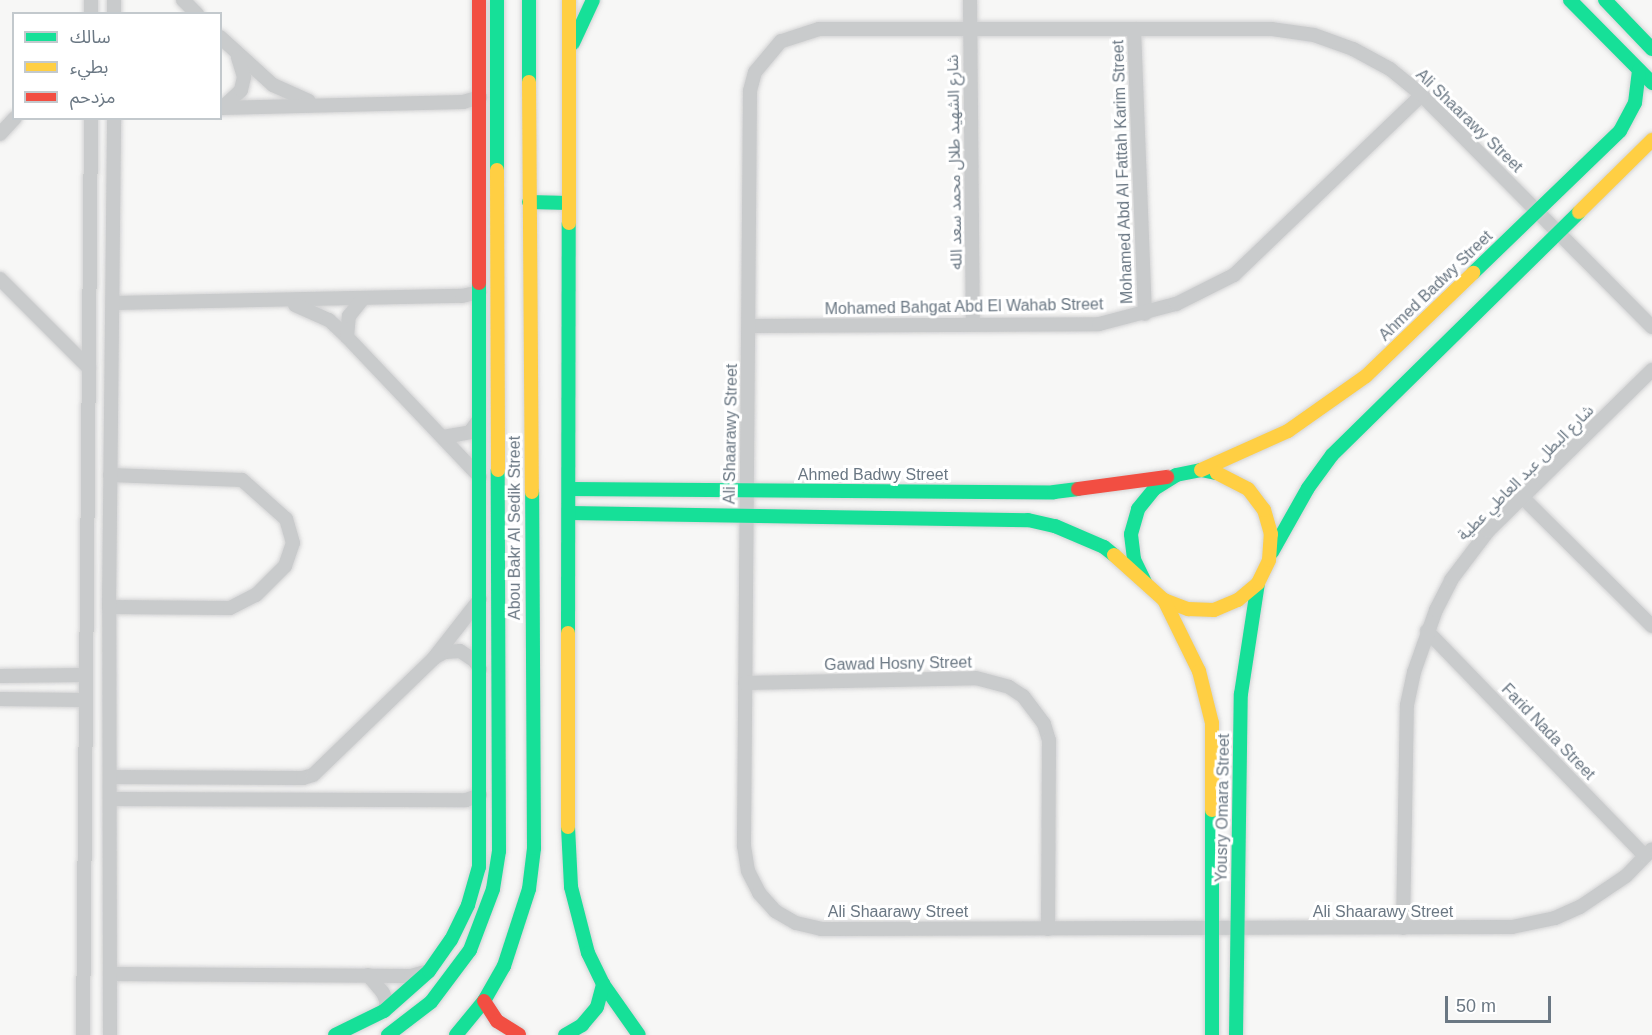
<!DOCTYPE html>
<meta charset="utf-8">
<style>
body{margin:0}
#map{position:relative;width:1652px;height:1035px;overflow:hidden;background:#f7f7f6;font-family:Helvetica,"Noto Sans Arabic",sans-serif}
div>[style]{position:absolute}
.roads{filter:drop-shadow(0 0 2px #d3d3d4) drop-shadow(0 0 2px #d3d3d4)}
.street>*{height:14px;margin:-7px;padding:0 7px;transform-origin:7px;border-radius:7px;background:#c9cbcc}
.fast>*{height:14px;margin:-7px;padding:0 7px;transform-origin:7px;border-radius:7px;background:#16e098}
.slow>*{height:14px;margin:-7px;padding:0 7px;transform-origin:7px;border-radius:7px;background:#ffcf43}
.jam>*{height:14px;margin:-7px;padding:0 7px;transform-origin:7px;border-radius:7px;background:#f24e42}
span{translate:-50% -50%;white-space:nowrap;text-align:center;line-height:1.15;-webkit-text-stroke:6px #fff;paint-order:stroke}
.street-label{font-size:16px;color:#6a7783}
.legend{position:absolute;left:12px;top:12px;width:210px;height:108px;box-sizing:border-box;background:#fff;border:2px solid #c3c9cd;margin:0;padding:8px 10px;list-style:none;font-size:18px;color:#6a7783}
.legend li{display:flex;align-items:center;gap:12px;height:30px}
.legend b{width:30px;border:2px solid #c3c9cd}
.scale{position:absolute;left:1445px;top:996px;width:106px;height:27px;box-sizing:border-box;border:3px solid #6a7783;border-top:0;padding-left:8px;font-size:18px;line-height:21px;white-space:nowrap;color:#6a7783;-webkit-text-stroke:4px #fff;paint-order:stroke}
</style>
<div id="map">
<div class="roads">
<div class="street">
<div style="left:91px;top:0;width:14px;rotate:90deg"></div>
<div style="left:114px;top:0;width:14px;rotate:90deg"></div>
<div style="left:183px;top:0;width:20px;rotate:45deg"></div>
<div style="left:970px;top:0;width:324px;rotate:89.5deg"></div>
<div style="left:1134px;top:29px;width:285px;rotate:87.8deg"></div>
<div style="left:220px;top:37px;width:72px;rotate:42.2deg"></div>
<div style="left:273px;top:85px;width:39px;rotate:24deg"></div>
<div style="left:220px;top:108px;width:243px;rotate:-1.4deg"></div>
<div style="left:463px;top:102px;width:18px;rotate:-16deg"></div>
<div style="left:222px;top:108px;width:26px;rotate:-43deg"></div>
<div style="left:241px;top:90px;width:13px;rotate:-77deg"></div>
<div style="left:244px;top:77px;width:21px;rotate:-107deg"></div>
<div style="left:0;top:134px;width:22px;rotate:-47deg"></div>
<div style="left:0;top:279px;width:126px;rotate:45deg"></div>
<div style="left:114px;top:303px;width:348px;rotate:-1.2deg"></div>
<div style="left:462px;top:296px;width:18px;rotate:-13deg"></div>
<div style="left:295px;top:305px;width:37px;rotate:24deg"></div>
<div style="left:329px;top:320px;width:25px;rotate:43deg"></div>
<div style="left:347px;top:337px;width:193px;rotate:46.5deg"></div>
<div style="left:749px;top:326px;width:350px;rotate:-0.3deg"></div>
<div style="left:1099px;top:324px;width:80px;rotate:-14.6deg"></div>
<div style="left:1176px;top:304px;width:65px;rotate:-26.6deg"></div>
<div style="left:1234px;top:275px;width:260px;rotate:-43.8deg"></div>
<div style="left:1652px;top:327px;width:327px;rotate:-134.8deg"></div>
<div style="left:1422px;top:95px;width:41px;rotate:-140.9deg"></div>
<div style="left:1390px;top:69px;width:42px;rotate:-151.6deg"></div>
<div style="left:1353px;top:49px;width:41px;rotate:-160.3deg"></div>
<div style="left:1314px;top:35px;width:42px;rotate:-171.9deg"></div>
<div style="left:1272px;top:29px;width:453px;rotate:180deg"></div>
<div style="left:819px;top:29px;width:40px;rotate:162deg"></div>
<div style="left:781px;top:41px;width:40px;rotate:130deg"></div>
<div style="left:755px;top:72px;width:20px;rotate:105deg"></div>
<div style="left:750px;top:91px;width:755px;rotate:90.46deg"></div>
<div style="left:744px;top:846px;width:25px;rotate:81deg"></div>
<div style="left:748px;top:871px;width:25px;rotate:63deg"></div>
<div style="left:759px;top:893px;width:24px;rotate:48deg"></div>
<div style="left:775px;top:911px;width:24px;rotate:30deg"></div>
<div style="left:796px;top:923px;width:26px;rotate:13deg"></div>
<div style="left:821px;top:929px;width:691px;rotate:-0.17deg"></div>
<div style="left:1512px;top:927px;width:44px;rotate:-11.8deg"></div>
<div style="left:1555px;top:918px;width:27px;rotate:-24deg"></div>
<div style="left:1580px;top:907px;width:55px;rotate:-34deg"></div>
<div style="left:1626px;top:876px;width:37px;rotate:-46deg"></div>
<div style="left:347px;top:337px;width:21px;rotate:-85deg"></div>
<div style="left:349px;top:316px;width:22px;rotate:-51deg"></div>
<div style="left:443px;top:437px;width:27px;rotate:-10deg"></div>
<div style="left:470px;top:432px;width:14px;rotate:-54deg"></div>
<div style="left:1522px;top:497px;width:183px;rotate:44.8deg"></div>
<div style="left:109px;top:607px;width:121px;rotate:0.5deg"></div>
<div style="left:230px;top:608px;width:29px;rotate:-27deg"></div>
<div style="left:256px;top:595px;width:41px;rotate:-45deg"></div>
<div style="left:285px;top:566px;width:24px;rotate:-71deg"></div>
<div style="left:293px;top:543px;width:25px;rotate:-106deg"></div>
<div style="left:286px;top:519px;width:59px;rotate:-138.4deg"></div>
<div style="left:242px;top:480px;width:132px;rotate:-177.8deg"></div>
<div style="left:1427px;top:631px;width:313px;rotate:45.9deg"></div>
<div style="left:434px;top:658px;width:13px;rotate:-29deg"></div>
<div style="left:445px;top:652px;width:15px;rotate:-4deg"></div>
<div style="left:460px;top:651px;width:17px;rotate:33deg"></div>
<div style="left:474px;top:660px;width:11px;rotate:56deg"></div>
<div style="left:0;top:676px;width:86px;rotate:-0.7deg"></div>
<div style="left:745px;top:683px;width:231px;rotate:-1.2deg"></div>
<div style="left:976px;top:678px;width:34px;rotate:15deg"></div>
<div style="left:1009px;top:687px;width:17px;rotate:33deg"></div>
<div style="left:1023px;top:696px;width:35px;rotate:53deg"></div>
<div style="left:1044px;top:724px;width:17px;rotate:73deg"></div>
<div style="left:1049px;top:740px;width:189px;rotate:90.3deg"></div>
<div style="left:0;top:699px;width:86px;rotate:0.7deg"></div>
<div style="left:110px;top:777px;width:193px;rotate:0.3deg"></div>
<div style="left:303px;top:778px;width:10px;rotate:-17deg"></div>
<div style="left:313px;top:775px;width:167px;rotate:-44deg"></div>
<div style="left:433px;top:659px;width:76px;rotate:-51.9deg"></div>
<div style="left:110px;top:799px;width:356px;rotate:0.2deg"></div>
<div style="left:466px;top:800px;width:15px;rotate:-20deg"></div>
<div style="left:1403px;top:928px;width:223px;rotate:-89deg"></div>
<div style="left:1407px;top:705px;width:34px;rotate:-78deg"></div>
<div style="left:1414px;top:672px;width:66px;rotate:-70.5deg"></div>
<div style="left:1436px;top:610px;width:34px;rotate:-63deg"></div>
<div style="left:1451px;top:580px;width:61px;rotate:-52.9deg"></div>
<div style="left:1488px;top:531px;width:230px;rotate:-44.5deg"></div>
<div style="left:110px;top:974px;width:301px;rotate:0.4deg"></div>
<div style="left:411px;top:976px;width:15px;rotate:-16deg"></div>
<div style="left:368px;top:975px;width:23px;rotate:50deg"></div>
<div style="left:383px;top:993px;width:10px;rotate:66deg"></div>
<div style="left:387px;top:1002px;width:9px;rotate:108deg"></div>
<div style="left:83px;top:1035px;width:917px;rotate:-89.5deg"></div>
<div style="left:110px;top:1035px;width:428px;rotate:-90.1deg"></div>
<div style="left:109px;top:607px;width:489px;rotate:-89.4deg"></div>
</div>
<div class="fast">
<div style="left:497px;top:0;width:170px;rotate:90deg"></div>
<div style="left:529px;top:0;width:82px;rotate:90deg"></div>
<div style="left:1570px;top:0;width:117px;rotate:45.3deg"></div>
<div style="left:1605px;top:0;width:68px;rotate:46.2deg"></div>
<div style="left:573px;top:43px;width:47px;rotate:-65.1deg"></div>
<div style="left:529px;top:202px;width:40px;rotate:1.4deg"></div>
<div style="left:1473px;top:273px;width:204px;rotate:-44deg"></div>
<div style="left:1620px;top:131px;width:32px;rotate:-62deg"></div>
<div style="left:1635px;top:103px;width:33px;rotate:-83deg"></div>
<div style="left:569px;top:489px;width:485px;rotate:0.4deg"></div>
<div style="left:1054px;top:492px;width:24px;rotate:-7deg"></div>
<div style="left:569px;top:513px;width:459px;rotate:0.9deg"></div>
<div style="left:1028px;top:520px;width:28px;rotate:13deg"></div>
<div style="left:1055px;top:526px;width:53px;rotate:23.2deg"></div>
<div style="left:1104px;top:547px;width:13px;rotate:39deg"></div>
<div style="left:1272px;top:552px;width:73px;rotate:-60.6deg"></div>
<div style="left:1308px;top:488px;width:41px;rotate:-54deg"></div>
<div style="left:1332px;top:455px;width:346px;rotate:-44.5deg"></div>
<div style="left:1145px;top:582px;width:25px;rotate:-116deg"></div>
<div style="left:1134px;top:559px;width:25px;rotate:-97deg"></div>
<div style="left:1131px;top:534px;width:26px;rotate:-74deg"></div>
<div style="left:1138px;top:509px;width:26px;rotate:-51deg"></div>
<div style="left:1154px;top:489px;width:26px;rotate:-32deg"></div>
<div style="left:1176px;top:475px;width:25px;rotate:-11deg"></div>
<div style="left:1201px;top:470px;width:16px;rotate:11deg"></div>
<div style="left:568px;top:633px;width:410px;rotate:-89.9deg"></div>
<div style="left:1212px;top:810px;width:225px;rotate:90deg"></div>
<div style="left:568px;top:827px;width:60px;rotate:87.1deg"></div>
<div style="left:571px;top:887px;width:68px;rotate:75.6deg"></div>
<div style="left:588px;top:953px;width:34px;rotate:64deg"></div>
<div style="left:603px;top:984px;width:62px;rotate:54.8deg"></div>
<div style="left:335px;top:1035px;width:55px;rotate:-26.1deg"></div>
<div style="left:384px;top:1011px;width:60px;rotate:-41.6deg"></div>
<div style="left:429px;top:971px;width:38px;rotate:-55deg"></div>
<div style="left:451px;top:940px;width:39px;rotate:-64deg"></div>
<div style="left:468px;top:905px;width:40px;rotate:-74deg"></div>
<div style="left:479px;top:867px;width:584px;rotate:-90deg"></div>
<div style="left:388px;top:1035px;width:54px;rotate:-37.5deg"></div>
<div style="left:431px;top:1002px;width:65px;rotate:-53.1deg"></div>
<div style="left:470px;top:950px;width:65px;rotate:-69.3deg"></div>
<div style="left:493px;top:889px;width:38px;rotate:-81deg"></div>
<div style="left:499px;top:851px;width:381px;rotate:-90.2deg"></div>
<div style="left:456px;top:1035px;width:44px;rotate:-50.5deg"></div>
<div style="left:484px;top:1001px;width:40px;rotate:-60.3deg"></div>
<div style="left:504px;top:966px;width:81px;rotate:-72deg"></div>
<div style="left:529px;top:889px;width:41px;rotate:-83deg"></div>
<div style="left:534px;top:848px;width:356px;rotate:-90.3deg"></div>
<div style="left:565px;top:1035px;width:20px;rotate:-30deg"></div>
<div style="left:582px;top:1025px;width:23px;rotate:-50deg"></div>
<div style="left:597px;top:1007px;width:24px;rotate:-75deg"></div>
<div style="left:1236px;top:1035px;width:341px;rotate:-89.2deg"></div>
<div style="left:1241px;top:694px;width:112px;rotate:-81.3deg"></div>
</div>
<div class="slow">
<div style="left:529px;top:82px;width:410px;rotate:89.6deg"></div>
<div style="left:497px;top:170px;width:300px;rotate:89.8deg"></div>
<div style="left:1579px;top:212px;width:103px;rotate:-44.6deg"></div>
<div style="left:569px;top:223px;width:223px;rotate:-90deg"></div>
<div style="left:1201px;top:470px;width:95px;rotate:-24.1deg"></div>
<div style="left:1288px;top:431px;width:95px;rotate:-35.2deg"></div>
<div style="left:1366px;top:376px;width:149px;rotate:-43.9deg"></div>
<div style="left:1114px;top:555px;width:67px;rotate:42deg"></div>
<div style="left:1164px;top:600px;width:26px;rotate:21deg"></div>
<div style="left:1188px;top:609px;width:26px;rotate:2deg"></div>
<div style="left:1214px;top:610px;width:26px;rotate:-23deg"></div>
<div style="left:1238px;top:600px;width:26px;rotate:-40deg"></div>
<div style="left:1258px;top:583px;width:25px;rotate:-64deg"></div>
<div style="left:1269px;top:560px;width:26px;rotate:-86deg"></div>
<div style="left:1271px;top:534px;width:25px;rotate:-106deg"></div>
<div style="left:1264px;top:510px;width:26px;rotate:-127deg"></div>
<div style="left:1248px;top:489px;width:35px;rotate:-153deg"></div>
<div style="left:1164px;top:600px;width:79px;rotate:63.8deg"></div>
<div style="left:1199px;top:671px;width:54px;rotate:76deg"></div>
<div style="left:1212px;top:723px;width:87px;rotate:90deg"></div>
<div style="left:568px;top:827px;width:194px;rotate:-90deg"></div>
</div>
<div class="jam">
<div style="left:479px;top:0;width:283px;rotate:90deg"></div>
<div style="left:1078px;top:489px;width:90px;rotate:-7.7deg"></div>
<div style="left:484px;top:1001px;width:24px;rotate:57deg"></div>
<div style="left:497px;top:1021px;width:26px;rotate:32deg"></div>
</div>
</div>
<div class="street-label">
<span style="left:1469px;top:121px;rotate:44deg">Ali Shaarawy Street</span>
<span style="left:955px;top:162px;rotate:-91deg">شارع الشهيد طلال محمد سعد الله</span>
<span style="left:1123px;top:172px;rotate:-92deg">Mohamed Abd Al Fattah Karim Street</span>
<span style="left:1436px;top:286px;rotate:-44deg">Ahmed Badwy Street</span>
<span style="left:964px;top:307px;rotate:-1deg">Mohamed Bahgat Abd El Wahab Street</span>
<span style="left:731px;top:434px;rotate:-89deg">Ali Shaarawy Street</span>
<span style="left:1526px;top:473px;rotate:-45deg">شارع البطل عبد العاطي عطية</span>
<span style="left:873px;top:475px">Ahmed Badwy Street</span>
<span style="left:515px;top:528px;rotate:-90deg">Abou Bakr Al Sedik Street</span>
<span style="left:898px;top:664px;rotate:-1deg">Gawad Hosny Street</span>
<span style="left:1548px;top:732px;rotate:46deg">Farid Nada Street</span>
<span style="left:1223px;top:808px;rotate:-89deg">Yousry Omara Street</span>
<span style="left:898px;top:912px">Ali Shaarawy Street</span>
<span style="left:1383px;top:912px">Ali Shaarawy Street</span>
</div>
<ul class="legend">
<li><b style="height:8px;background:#16e098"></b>سالك</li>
<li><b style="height:8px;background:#ffcf43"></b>بطيء</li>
<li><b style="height:8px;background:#f24e42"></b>مزدحم</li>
</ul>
<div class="scale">50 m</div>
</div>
